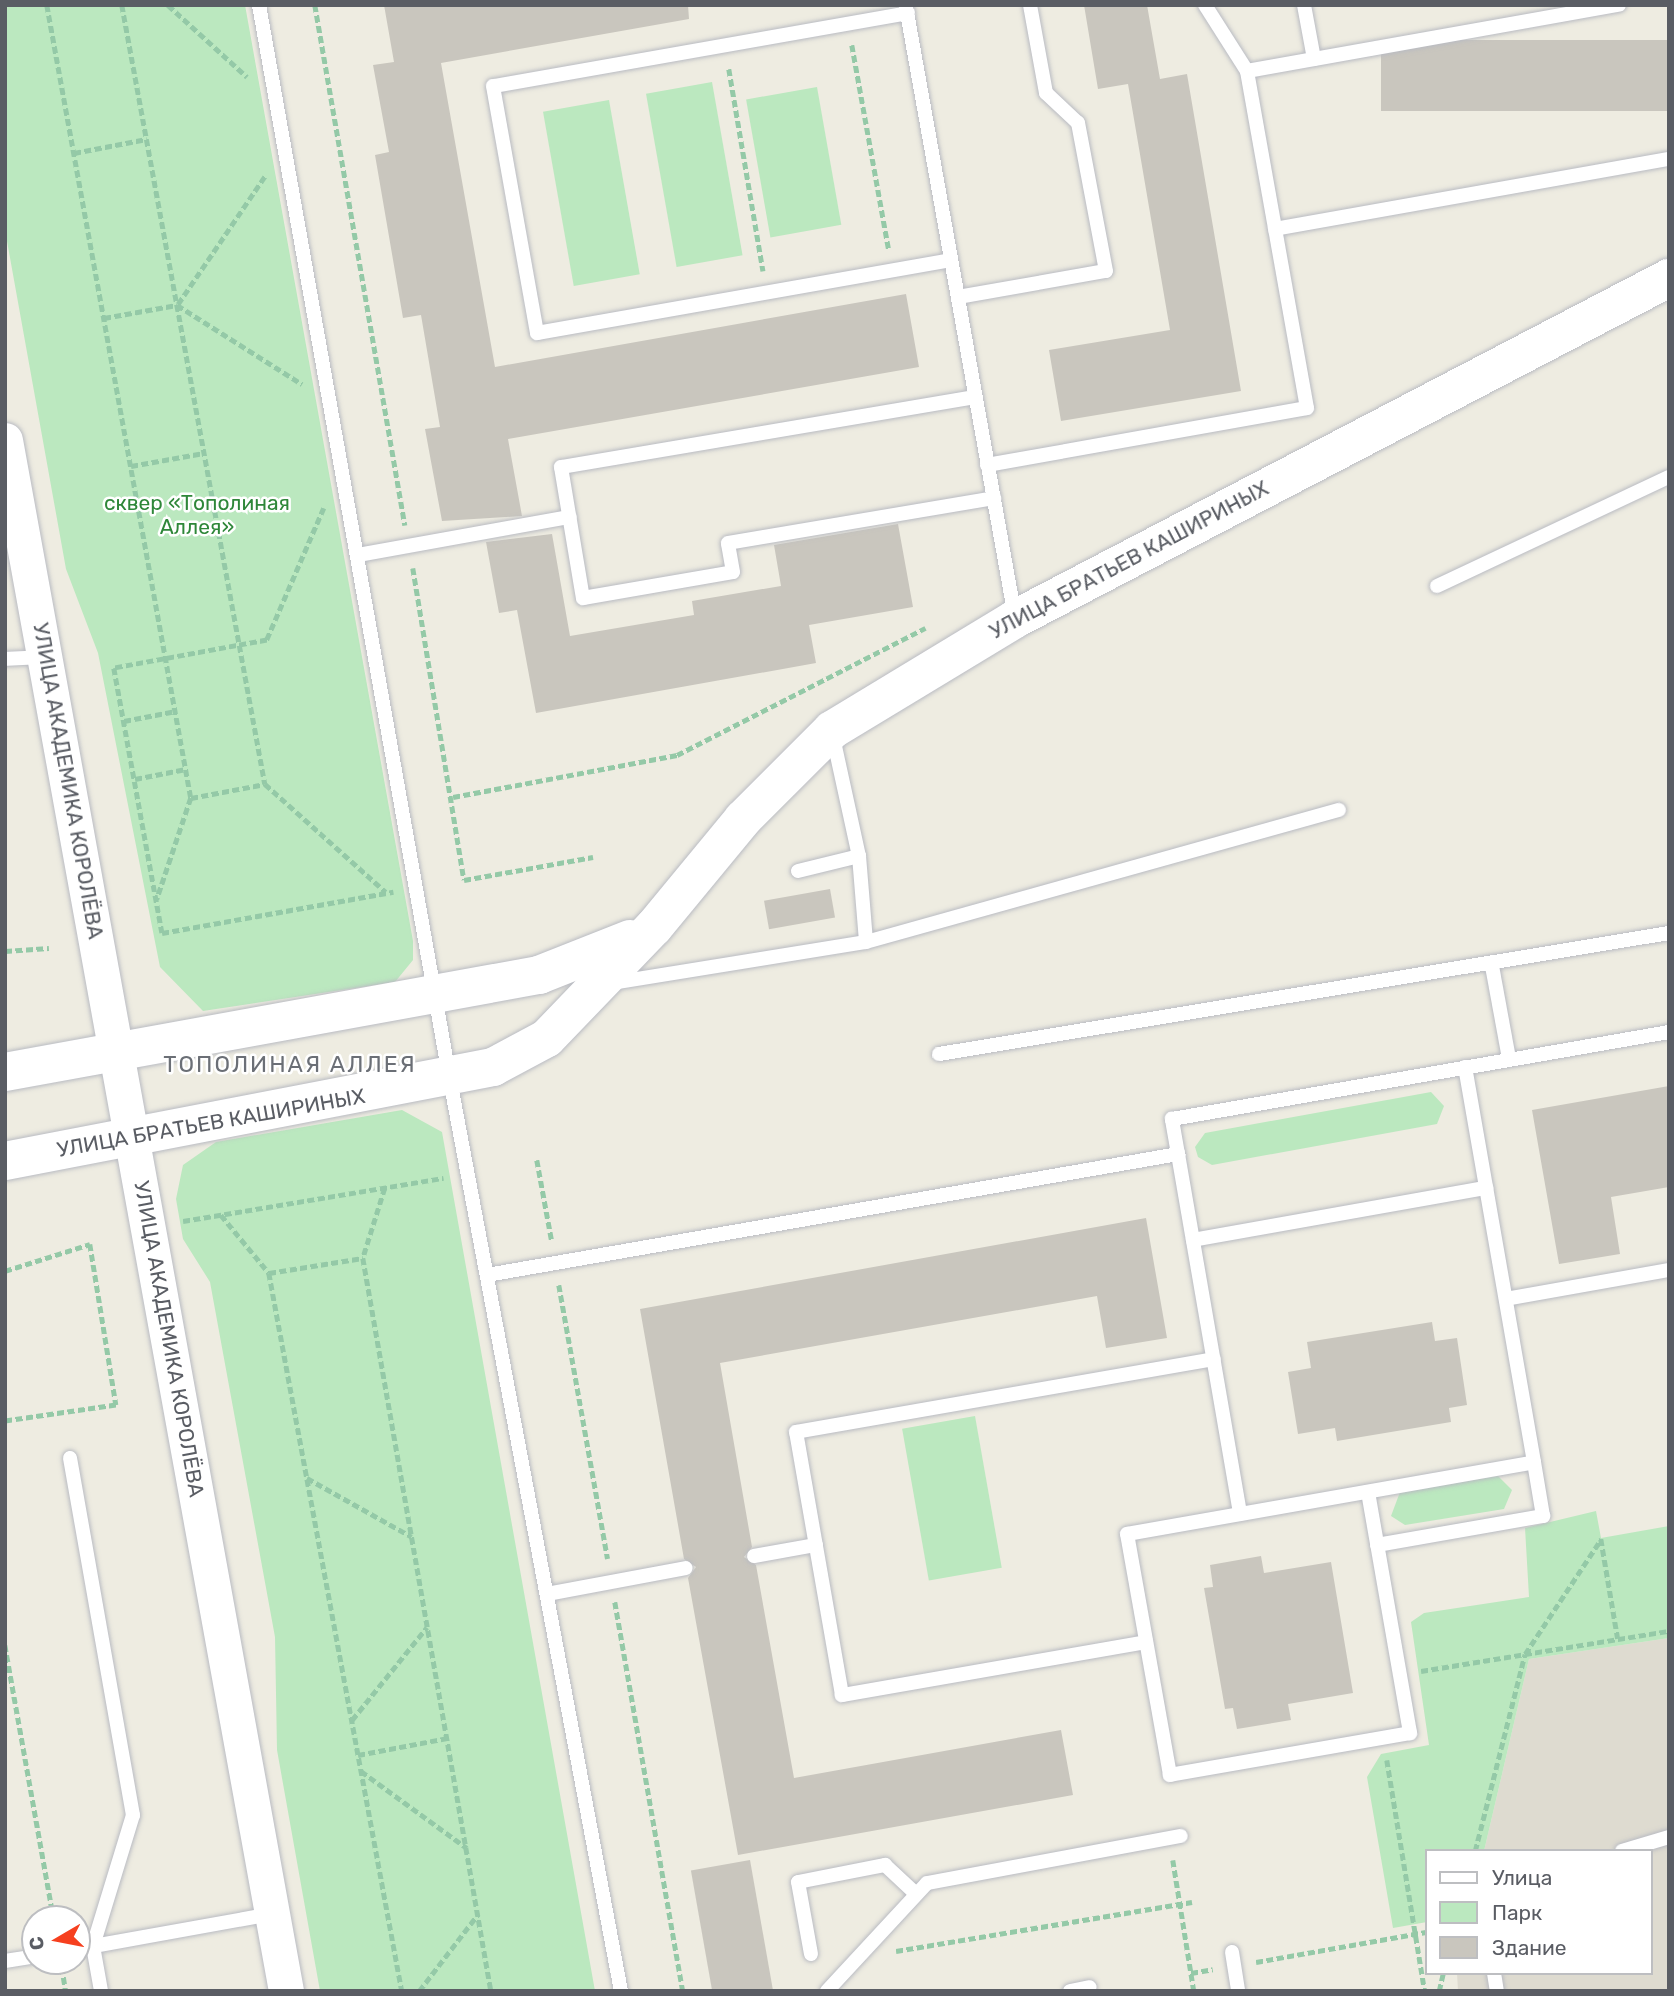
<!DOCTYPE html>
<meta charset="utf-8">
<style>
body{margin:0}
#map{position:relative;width:1674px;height:1996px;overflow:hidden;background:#eeece1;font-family:Rubik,sans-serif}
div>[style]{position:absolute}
.education>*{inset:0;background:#dedbd0}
.green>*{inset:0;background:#bbe8bf;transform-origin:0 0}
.building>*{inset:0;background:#c9c6be;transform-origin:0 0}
.path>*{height:4.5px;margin-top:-2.25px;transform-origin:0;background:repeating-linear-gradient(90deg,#94c9a7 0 7px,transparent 0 10.5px)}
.roads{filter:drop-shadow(0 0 2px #b9bbc2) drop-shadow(0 0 2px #b9bbc2)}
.service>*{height:14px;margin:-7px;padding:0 7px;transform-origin:7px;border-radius:7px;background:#fff}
.tertiary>*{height:35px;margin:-17.5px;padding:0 17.5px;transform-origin:17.5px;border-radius:17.5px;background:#fff}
.secondary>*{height:38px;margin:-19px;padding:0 19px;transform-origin:19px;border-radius:19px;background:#fff}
span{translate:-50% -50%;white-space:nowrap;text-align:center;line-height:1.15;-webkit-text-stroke:5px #fff;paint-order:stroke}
.park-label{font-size:21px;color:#2e8739}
.street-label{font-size:21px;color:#5a5d64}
.neighbourhood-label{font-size:23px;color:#6b6f76;letter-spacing:2px}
.frame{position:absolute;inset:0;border:7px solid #5a5d64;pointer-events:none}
.legend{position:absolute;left:1425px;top:1849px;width:228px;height:126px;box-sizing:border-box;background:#fff;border:2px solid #bdbec1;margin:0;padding:9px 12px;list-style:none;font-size:21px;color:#5a5d64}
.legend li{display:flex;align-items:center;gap:14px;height:35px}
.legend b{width:35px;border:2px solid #bdbec1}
.north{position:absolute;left:21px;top:1905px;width:70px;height:70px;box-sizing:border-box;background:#fff;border:2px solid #bdbec1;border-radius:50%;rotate:260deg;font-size:19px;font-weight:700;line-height:28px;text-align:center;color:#5a5d64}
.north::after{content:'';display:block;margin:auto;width:24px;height:32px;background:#f6401f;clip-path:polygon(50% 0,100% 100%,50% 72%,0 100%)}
</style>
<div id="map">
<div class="education">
<div style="clip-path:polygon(1669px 1638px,1669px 1991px,1458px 1991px,1457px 1973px,1651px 1973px,1651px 1851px,1484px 1851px,1529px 1659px)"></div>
</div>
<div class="green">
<div style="clip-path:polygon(5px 5px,245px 5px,413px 941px,413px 960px,395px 982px,203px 1011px,160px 967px,98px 653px,66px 569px,5px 230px)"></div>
<div style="left:712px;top:82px;width:176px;height:67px;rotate:80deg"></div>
<div style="left:817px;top:87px;width:140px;height:72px;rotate:80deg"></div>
<div style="left:609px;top:100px;width:177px;height:67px;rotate:80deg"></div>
<div style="clip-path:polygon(1431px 1092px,1444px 1106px,1437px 1124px,1212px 1165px,1198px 1157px,1195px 1147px,1205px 1133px)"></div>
<div style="clip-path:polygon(402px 1110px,442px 1132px,595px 1991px,320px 1991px,277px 1750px,275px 1637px,210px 1282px,183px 1239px,176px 1199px,183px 1165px,216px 1142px)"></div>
<div style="left:975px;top:1416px;width:154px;height:74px;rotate:80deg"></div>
<div style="clip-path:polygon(1498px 1476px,1512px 1490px,1504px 1509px,1405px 1525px,1391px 1516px,1400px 1492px)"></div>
<div style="clip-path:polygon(1596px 1511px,1601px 1538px,1669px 1526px,1669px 1638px,1529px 1659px,1484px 1851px,1427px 1851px,1427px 1922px,1393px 1928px,1367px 1777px,1381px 1754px,1429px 1745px,1411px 1622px,1424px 1613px,1529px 1597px,1525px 1528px)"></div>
</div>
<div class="building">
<div style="clip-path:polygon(384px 5px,688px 5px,689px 19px,441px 63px,495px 367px,906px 294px,919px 367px,508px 439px,522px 516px,442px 521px,425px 429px,440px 427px,421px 315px,403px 318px,375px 155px,389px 152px,373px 65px,394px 62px)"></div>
<div style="clip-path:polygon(1084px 5px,1147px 5px,1160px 79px,1187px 74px,1241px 391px,1061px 421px,1049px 350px,1170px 330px,1128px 84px,1098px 89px)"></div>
<div style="left:1669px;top:40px;width:71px;height:288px;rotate:90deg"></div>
<div style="clip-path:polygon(898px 524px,913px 607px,809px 625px,816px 663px,536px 713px,517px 610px,499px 613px,486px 542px,552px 534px,570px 636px,694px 615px,692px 601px,781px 586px,774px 545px)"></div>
<div style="left:830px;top:889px;width:29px;height:67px;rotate:80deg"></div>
<div style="clip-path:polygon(1669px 1086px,1669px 1187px,1611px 1197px,1620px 1254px,1559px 1264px,1532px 1110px)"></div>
<div style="clip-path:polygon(1146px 1218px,1167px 1338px,1106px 1348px,1097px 1296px,720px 1363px,752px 1547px,744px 1557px,756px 1565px,794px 1778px,1061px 1730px,1073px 1795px,738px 1855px,688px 1578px,696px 1567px,684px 1559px,640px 1309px)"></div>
<div style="clip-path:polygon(1432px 1322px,1435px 1341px,1457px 1338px,1467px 1405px,1449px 1408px,1451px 1422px,1337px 1441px,1335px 1428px,1298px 1434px,1288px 1372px,1311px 1368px,1307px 1342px)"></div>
<div style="clip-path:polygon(1261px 1556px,1264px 1573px,1331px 1562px,1353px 1693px,1288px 1704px,1291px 1720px,1237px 1729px,1233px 1708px,1225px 1709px,1204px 1588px,1213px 1587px,1210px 1565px)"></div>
<div style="left:750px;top:1860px;width:133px;height:60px;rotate:80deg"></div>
</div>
<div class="path">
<div style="left:47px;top:5px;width:806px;rotate:79.71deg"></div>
<div style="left:191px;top:798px;width:107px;rotate:108.6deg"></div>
<div style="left:122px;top:5px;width:792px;rotate:79.6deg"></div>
<div style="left:265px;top:784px;width:162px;rotate:41.8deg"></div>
<div style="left:168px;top:5px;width:107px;rotate:42.3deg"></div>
<div style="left:315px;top:5px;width:528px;rotate:80.18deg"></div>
<div style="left:852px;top:45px;width:208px;rotate:79.8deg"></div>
<div style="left:729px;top:69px;width:205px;rotate:80.4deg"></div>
<div style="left:74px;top:153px;width:74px;rotate:-10.9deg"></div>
<div style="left:178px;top:304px;width:155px;rotate:-55.8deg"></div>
<div style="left:104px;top:318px;width:74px;rotate:-10.1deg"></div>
<div style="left:177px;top:305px;width:148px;rotate:32.3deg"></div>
<div style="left:131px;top:466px;width:74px;rotate:-10.1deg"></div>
<div style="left:324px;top:508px;width:144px;rotate:113.4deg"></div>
<div style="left:267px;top:640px;width:156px;rotate:169.6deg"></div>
<div style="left:114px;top:668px;width:269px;rotate:79.7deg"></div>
<div style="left:162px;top:933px;width:235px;rotate:-10.1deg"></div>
<div style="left:413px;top:568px;width:316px;rotate:80.7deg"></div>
<div style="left:464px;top:880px;width:131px;rotate:-10.1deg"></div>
<div style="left:124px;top:721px;width:53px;rotate:-10.9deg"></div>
<div style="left:135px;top:779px;width:52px;rotate:-11.1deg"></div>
<div style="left:453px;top:797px;width:228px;rotate:-10.6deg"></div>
<div style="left:677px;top:755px;width:279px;rotate:-27.1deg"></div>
<div style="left:191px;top:798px;width:75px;rotate:-10.7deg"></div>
<div style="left:5px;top:951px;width:44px;rotate:-3.9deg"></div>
<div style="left:537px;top:1160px;width:83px;rotate:79.6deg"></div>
<div style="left:385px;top:1188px;width:73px;rotate:107.4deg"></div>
<div style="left:363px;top:1258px;width:744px;rotate:80.09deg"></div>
<div style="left:221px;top:1215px;width:75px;rotate:50.4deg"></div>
<div style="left:269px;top:1273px;width:730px;rotate:79.51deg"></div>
<div style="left:183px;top:1221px;width:264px;rotate:-9.4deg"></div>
<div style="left:5px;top:1271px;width:89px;rotate:-17.6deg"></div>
<div style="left:90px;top:1244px;width:163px;rotate:80.8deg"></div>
<div style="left:116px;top:1405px;width:112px;rotate:171.8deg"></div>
<div style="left:269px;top:1273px;width:95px;rotate:-9.1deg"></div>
<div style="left:559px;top:1285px;width:278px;rotate:79.9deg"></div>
<div style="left:307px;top:1478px;width:120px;rotate:29.3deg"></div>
<div style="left:615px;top:1602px;width:395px;rotate:80.1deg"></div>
<div style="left:5px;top:1645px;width:278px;rotate:79.9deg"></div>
<div style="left:1421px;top:1671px;width:251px;rotate:-9.2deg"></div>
<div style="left:352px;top:1720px;width:119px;rotate:-51.1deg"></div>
<div style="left:358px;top:1755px;width:92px;rotate:-10.7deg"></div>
<div style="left:1387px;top:1760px;width:234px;rotate:80.7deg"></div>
<div style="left:361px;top:1771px;width:131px;rotate:36deg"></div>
<div style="left:1475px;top:1851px;width:203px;rotate:-75.8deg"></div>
<div style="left:1525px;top:1654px;width:138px;rotate:-56.5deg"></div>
<div style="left:1601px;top:1539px;width:101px;rotate:80.4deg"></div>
<div style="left:1173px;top:1860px;width:133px;rotate:80.9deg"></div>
<div style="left:896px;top:1951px;width:300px;rotate:-9.4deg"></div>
<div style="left:1256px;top:1962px;width:174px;rotate:-10deg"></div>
<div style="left:62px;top:1967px;width:24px;rotate:81deg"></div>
<div style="left:1191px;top:1973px;width:22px;rotate:-10deg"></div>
<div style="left:419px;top:1991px;width:97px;rotate:-52.5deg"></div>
<div style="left:1439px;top:1991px;width:18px;rotate:-77deg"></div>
</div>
<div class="roads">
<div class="service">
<div style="left:259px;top:5px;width:1092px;rotate:79.93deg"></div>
<div style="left:450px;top:1080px;width:927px;rotate:79.37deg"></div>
<div style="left:1304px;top:5px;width:55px;rotate:79.5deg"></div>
<div style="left:906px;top:7px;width:620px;rotate:79.87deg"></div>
<div style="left:908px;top:13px;width:421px;rotate:170deg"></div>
<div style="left:493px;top:86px;width:251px;rotate:79.9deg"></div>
<div style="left:537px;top:333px;width:420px;rotate:-10deg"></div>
<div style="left:1247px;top:71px;width:378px;rotate:-10.1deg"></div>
<div style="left:1275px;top:229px;width:400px;rotate:-10.1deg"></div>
<div style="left:958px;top:297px;width:150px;rotate:-10deg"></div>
<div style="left:1106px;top:271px;width:151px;rotate:-100.7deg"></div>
<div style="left:1078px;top:123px;width:44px;rotate:-136.8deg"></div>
<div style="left:1046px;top:93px;width:89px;rotate:-100.3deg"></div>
<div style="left:975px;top:397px;width:420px;rotate:170.4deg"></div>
<div style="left:561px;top:467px;width:133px;rotate:80.5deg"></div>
<div style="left:583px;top:598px;width:152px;rotate:-9.8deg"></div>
<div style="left:733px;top:572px;width:29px;rotate:-100deg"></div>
<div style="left:728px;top:543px;width:270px;rotate:-9.6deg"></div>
<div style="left:987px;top:465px;width:325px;rotate:-10.1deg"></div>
<div style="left:1307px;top:408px;width:342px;rotate:-100.1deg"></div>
<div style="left:1247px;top:71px;width:78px;rotate:-122.5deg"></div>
<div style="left:358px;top:555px;width:215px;rotate:-10.2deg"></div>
<div style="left:1437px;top:586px;width:256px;rotate:-25.2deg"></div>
<div style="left:5px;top:659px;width:40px;rotate:-2.9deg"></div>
<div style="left:833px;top:737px;width:122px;rotate:77.7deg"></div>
<div style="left:859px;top:856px;width:86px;rotate:85.3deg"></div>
<div style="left:798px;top:871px;width:63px;rotate:-13.8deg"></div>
<div style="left:1492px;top:966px;width:95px;rotate:79.6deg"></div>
<div style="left:612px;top:983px;width:257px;rotate:-9.2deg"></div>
<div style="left:866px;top:942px;width:491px;rotate:-15.6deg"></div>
<div style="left:939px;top:1054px;width:740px;rotate:-9.41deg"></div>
<div style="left:1178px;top:1154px;width:365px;rotate:80.2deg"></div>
<div style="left:1193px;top:1240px;width:298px;rotate:-10.1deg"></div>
<div style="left:487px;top:1275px;width:702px;rotate:-9.93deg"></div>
<div style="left:1178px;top:1154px;width:36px;rotate:-100deg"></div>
<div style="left:1172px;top:1119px;width:505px;rotate:-9.93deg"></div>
<div style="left:1506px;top:1299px;width:166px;rotate:-10.1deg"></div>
<div style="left:70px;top:1458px;width:363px;rotate:80deg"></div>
<div style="left:133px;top:1815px;width:137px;rotate:107deg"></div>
<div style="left:93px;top:1946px;width:46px;rotate:79.9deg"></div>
<div style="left:1368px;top:1492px;width:245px;rotate:80.1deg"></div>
<div style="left:1410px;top:1733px;width:244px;rotate:170.1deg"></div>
<div style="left:1170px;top:1775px;width:245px;rotate:-100.1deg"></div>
<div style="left:1127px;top:1534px;width:413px;rotate:-10deg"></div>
<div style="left:1534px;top:1462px;width:401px;rotate:-99.9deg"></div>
<div style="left:1377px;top:1545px;width:169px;rotate:-9.9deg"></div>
<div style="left:1543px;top:1516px;width:55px;rotate:-99.5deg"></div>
<div style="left:754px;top:1556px;width:63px;rotate:-10.1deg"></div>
<div style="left:547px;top:1594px;width:141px;rotate:-10.6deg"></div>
<div style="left:1146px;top:1642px;width:309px;rotate:170.1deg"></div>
<div style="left:842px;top:1695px;width:267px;rotate:-99.9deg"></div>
<div style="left:796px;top:1432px;width:424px;rotate:-9.9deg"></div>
<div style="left:1622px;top:1851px;width:49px;rotate:-16.6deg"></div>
<div style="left:77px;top:1949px;width:198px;rotate:-10.2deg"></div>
<div style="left:1232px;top:1952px;width:39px;rotate:81deg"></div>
<div style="left:811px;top:1954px;width:73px;rotate:-100.2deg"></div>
<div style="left:798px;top:1882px;width:89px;rotate:-11.1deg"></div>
<div style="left:885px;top:1865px;width:42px;rotate:43.1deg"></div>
<div style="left:5px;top:1961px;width:30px;rotate:-9deg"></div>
<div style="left:1494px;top:1973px;width:18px;rotate:81deg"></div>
<div style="left:827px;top:1991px;width:147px;rotate:-47.2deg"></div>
<div style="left:927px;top:1883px;width:258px;rotate:-10.5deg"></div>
<div style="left:1070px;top:1991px;width:20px;rotate:-11deg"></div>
</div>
<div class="tertiary">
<div style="left:5px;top:440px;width:1576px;rotate:79.73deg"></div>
</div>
<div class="secondary">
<div style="left:5px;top:1072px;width:543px;rotate:-10.3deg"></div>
<div style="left:539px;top:975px;width:98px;rotate:-21.6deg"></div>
<div style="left:5px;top:1161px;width:497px;rotate:-10.9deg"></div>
<div style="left:493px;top:1067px;width:61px;rotate:-28.2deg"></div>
<div style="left:547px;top:1038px;width:154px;rotate:-46.1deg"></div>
<div style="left:654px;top:927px;width:140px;rotate:-50.5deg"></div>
<div style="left:743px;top:819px;width:126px;rotate:-45deg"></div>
<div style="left:832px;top:730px;width:214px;rotate:-31.2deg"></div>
<div style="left:1015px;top:619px;width:738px;rotate:-27.54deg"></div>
</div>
</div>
<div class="park-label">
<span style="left:197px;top:515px">сквер «Тополиная<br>Аллея»</span>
</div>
<div class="street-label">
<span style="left:1129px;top:560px;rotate:-28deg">УЛИЦА БРАТЬЕВ КАШИРИНЫХ</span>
<span style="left:68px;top:781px;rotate:80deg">УЛИЦА АКАДЕМИКА КОРОЛЁВА</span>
<span style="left:211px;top:1123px;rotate:-10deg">УЛИЦА БРАТЬЕВ КАШИРИНЫХ</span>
<span style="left:169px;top:1339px;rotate:80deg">УЛИЦА АКАДЕМИКА КОРОЛЁВА</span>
</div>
<div class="neighbourhood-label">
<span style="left:290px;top:1064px">ТОПОЛИНАЯ АЛЛЕЯ</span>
</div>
<div class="frame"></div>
<ul class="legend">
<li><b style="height:9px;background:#fff"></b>Улица</li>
<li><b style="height:19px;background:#bbe8bf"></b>Парк</li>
<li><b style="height:19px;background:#c9c6be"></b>Здание</li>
</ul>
<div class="north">С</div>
</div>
